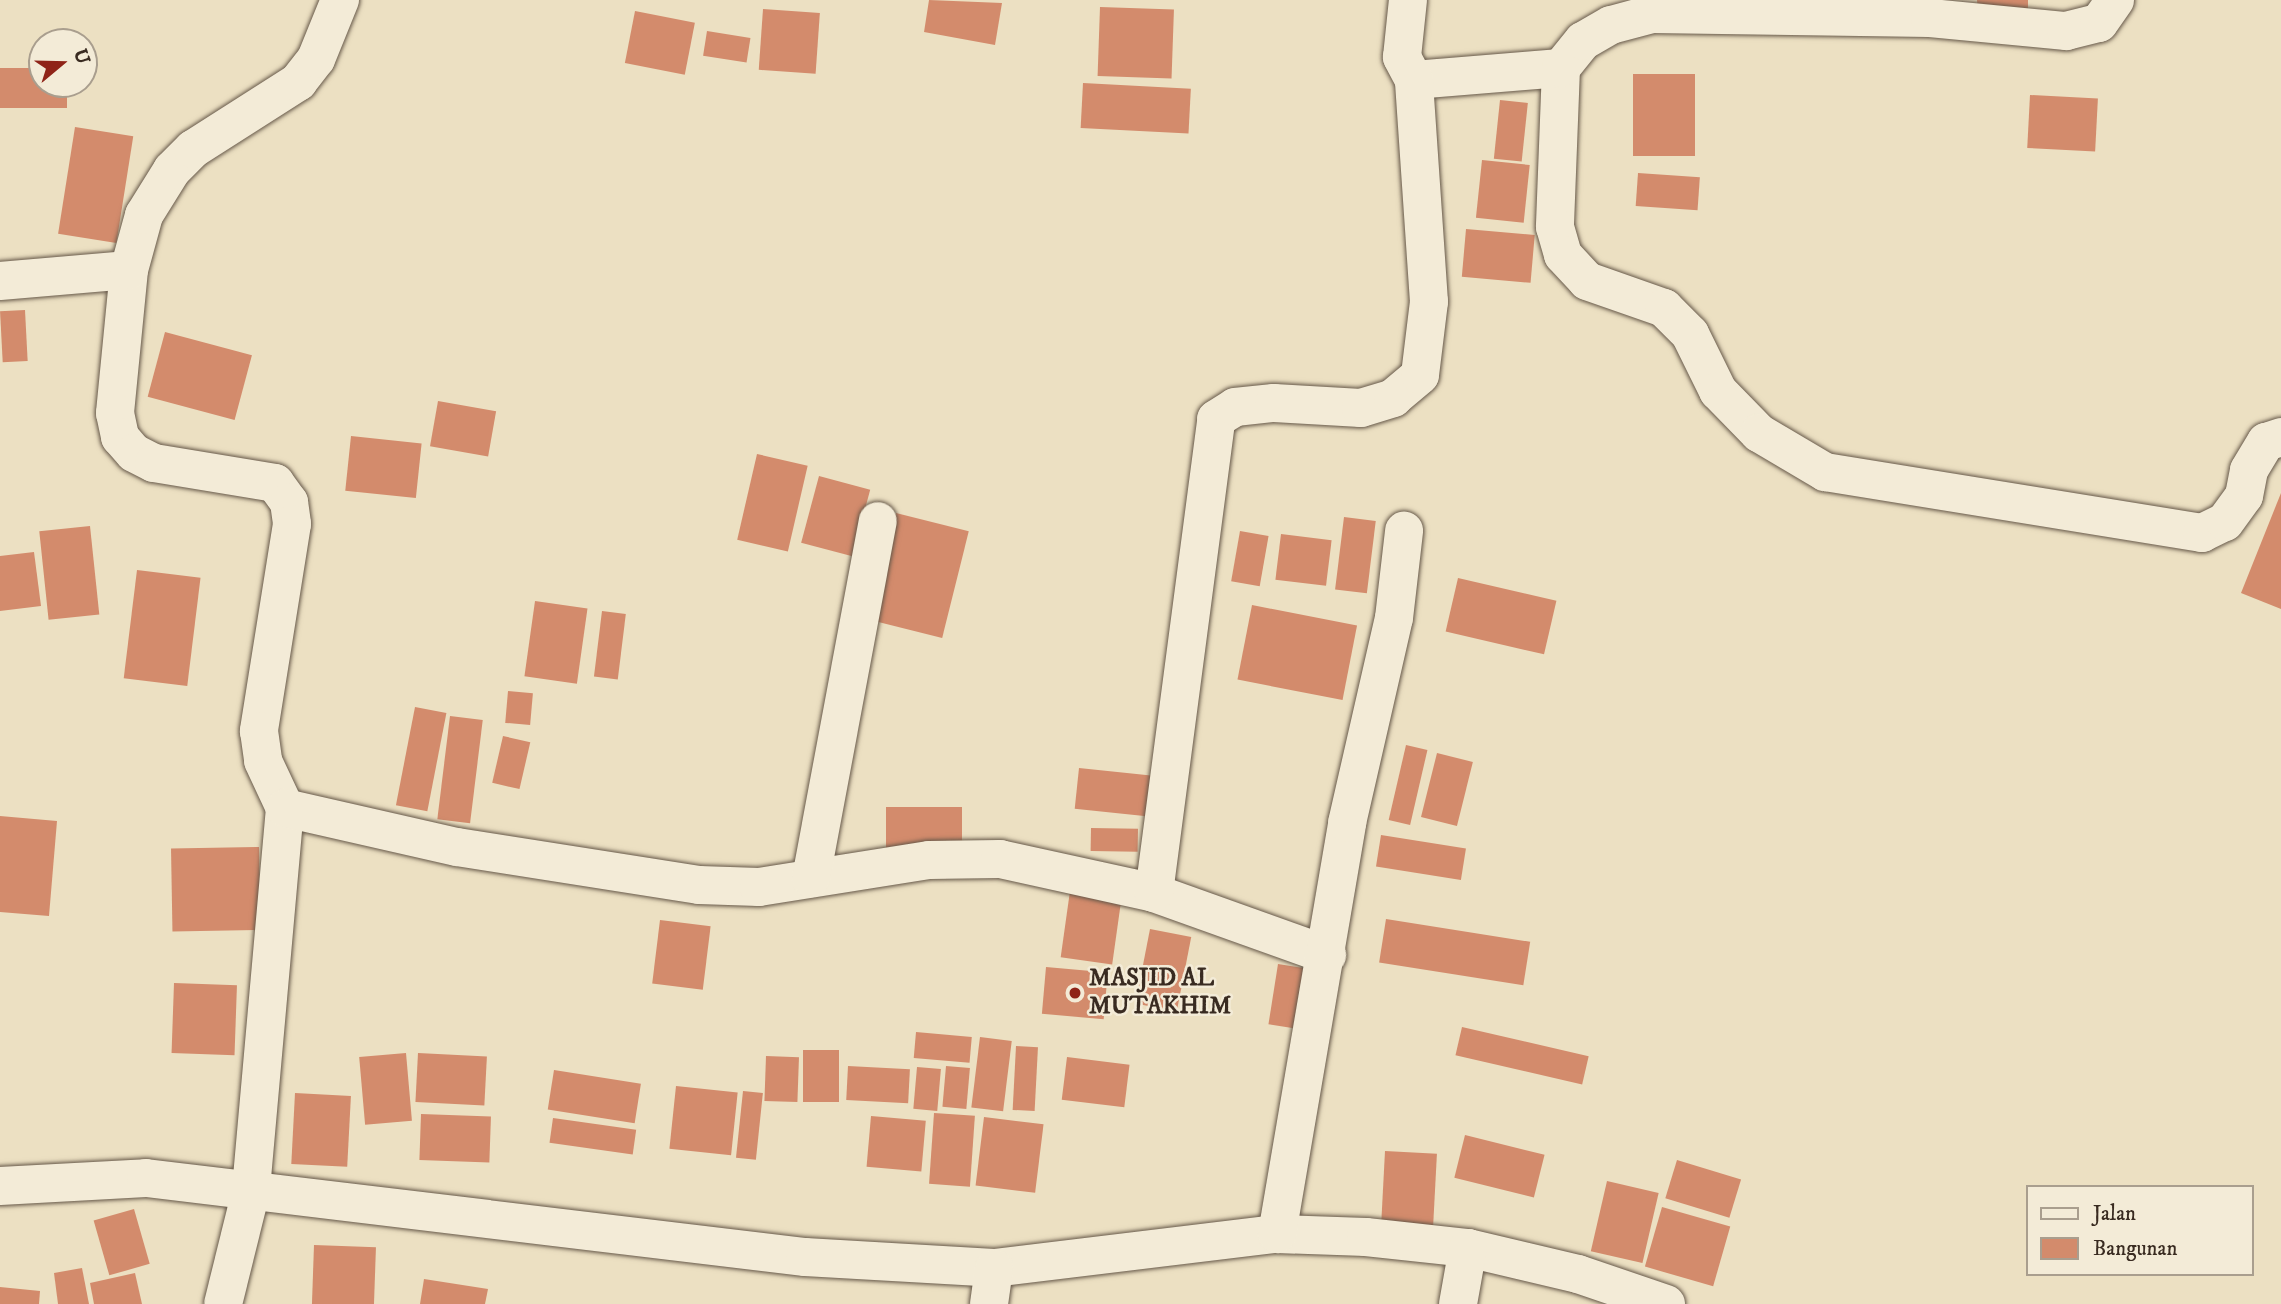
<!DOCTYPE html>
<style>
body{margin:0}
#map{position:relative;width:2281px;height:1304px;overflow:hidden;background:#ece0c2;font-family:"IM FELL DW Pica",serif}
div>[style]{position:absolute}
.building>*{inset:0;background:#d38b6c;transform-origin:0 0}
.roads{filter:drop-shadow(0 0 2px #665849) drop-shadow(0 0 2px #665849)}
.street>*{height:38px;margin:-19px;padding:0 19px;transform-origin:19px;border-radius:19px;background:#f3ebd7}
.dots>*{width:19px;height:19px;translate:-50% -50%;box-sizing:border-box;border:4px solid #f3ebd7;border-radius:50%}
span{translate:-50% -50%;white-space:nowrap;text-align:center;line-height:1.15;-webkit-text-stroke:5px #f3ebd7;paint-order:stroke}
.poi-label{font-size:24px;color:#392b21;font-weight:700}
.left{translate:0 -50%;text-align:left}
.legend{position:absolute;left:2026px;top:1185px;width:228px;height:91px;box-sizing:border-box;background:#f3ebd7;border:2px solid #a99e8e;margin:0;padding:9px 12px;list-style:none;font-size:21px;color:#392b21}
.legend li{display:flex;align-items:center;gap:14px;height:35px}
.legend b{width:35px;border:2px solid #a99e8e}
.north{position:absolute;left:28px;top:28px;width:70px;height:70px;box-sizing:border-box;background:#f3ebd7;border:2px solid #a99e8e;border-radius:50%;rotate:71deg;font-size:19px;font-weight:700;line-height:28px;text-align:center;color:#392b21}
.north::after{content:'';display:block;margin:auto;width:24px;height:32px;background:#8f2418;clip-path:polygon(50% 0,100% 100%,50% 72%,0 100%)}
</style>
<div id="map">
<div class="building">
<div style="clip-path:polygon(929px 0,1002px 3px,995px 45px,924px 32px)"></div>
<div style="clip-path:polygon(1977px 0,2028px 0,2028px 9px,1978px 12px)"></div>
<div style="left:1100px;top:7px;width:74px;height:69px;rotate:2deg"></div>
<div style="left:763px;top:9px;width:57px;height:61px;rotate:4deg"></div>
<div style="left:635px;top:11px;width:61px;height:53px;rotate:11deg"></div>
<div style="left:707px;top:31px;width:44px;height:25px;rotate:9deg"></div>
<div style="clip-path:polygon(0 68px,42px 68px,42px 84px,67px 84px,67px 108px,0 108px)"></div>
<div style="left:1633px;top:74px;width:62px;height:82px"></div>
<div style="left:1083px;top:83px;width:108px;height:45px;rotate:3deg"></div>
<div style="left:2030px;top:95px;width:68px;height:53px;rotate:3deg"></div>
<div style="left:1500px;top:100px;width:28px;height:59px;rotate:6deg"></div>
<div style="left:75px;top:127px;width:59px;height:108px;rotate:9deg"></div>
<div style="left:1482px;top:160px;width:48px;height:58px;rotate:6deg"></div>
<div style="left:1638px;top:173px;width:62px;height:33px;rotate:4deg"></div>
<div style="left:1466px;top:229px;width:69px;height:48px;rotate:5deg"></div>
<div style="left:25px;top:310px;width:51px;height:25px;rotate:87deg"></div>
<div style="left:165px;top:332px;width:90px;height:67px;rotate:15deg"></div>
<div style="left:438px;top:401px;width:59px;height:46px;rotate:10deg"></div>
<div style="left:351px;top:436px;width:71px;height:55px;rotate:6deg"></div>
<div style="left:757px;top:454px;width:52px;height:88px;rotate:13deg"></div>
<div style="left:819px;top:476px;width:53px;height:69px;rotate:15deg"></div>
<div style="clip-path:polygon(2281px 493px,2281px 609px,2241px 593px)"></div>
<div style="left:896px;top:513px;width:75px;height:110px;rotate:14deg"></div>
<div style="left:1344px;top:517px;width:32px;height:73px;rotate:7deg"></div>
<div style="left:90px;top:526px;width:89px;height:51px;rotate:84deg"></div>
<div style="left:1240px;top:531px;width:29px;height:51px;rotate:10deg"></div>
<div style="left:1281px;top:534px;width:51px;height:46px;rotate:7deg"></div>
<div style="clip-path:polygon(34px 552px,41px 606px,0 611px,0 556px)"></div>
<div style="left:137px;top:570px;width:64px;height:109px;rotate:7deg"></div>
<div style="left:1458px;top:578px;width:101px;height:55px;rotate:13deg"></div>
<div style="left:535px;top:601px;width:53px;height:76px;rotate:8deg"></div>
<div style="left:1252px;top:605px;width:107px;height:76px;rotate:11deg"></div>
<div style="left:602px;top:611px;width:24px;height:66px;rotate:7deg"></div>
<div style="left:508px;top:691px;width:25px;height:32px;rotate:5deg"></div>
<div style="left:415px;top:707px;width:32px;height:100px;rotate:11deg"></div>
<div style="left:450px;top:716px;width:33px;height:104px;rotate:7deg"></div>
<div style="left:503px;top:736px;width:28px;height:48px;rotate:13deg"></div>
<div style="left:1406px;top:745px;width:22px;height:77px;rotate:13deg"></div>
<div style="left:1437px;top:753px;width:37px;height:66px;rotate:14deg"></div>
<div style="left:1079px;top:768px;width:77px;height:41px;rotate:6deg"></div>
<div style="left:962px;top:807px;width:42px;height:76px;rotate:90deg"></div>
<div style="clip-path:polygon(0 816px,57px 821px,49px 916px,0 912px)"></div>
<div style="left:1091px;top:828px;width:47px;height:23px;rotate:1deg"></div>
<div style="left:1381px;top:835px;width:86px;height:32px;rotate:9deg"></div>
<div style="left:259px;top:847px;width:83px;height:88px;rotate:89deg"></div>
<div style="left:1070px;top:891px;width:52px;height:67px;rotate:8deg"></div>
<div style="left:1386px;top:919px;width:146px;height:44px;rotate:9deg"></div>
<div style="left:660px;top:920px;width:51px;height:64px;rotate:7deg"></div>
<div style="left:1150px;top:929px;width:42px;height:76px;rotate:11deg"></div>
<div style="left:1278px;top:964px;width:40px;height:61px;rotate:9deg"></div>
<div style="left:1046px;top:967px;width:62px;height:47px;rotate:5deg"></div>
<div style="left:174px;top:983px;width:63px;height:70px;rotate:2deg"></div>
<div style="left:1462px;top:1027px;width:130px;height:29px;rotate:13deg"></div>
<div style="left:916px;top:1032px;width:56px;height:26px;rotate:5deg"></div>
<div style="left:980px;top:1037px;width:32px;height:71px;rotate:7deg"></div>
<div style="left:1016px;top:1046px;width:22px;height:64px;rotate:3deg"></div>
<div style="left:803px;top:1050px;width:36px;height:52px"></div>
<div style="left:406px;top:1053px;width:68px;height:47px;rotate:85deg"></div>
<div style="left:418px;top:1053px;width:69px;height:49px;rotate:3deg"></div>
<div style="left:766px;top:1056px;width:33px;height:45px;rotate:2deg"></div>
<div style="left:1067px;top:1057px;width:63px;height:43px;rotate:7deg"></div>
<div style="left:848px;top:1066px;width:62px;height:34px;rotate:3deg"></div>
<div style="left:946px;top:1066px;width:24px;height:41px;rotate:5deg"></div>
<div style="left:917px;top:1067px;width:24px;height:42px;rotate:5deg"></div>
<div style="left:554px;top:1070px;width:88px;height:40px;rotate:9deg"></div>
<div style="left:676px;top:1086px;width:62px;height:63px;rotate:6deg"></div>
<div style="left:743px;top:1091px;width:20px;height:67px;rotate:6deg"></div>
<div style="left:295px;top:1093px;width:56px;height:71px;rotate:3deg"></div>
<div style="left:934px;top:1113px;width:41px;height:71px;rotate:4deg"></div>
<div style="left:421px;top:1114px;width:70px;height:46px;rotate:2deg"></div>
<div style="left:871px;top:1116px;width:55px;height:51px;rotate:5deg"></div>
<div style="left:984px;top:1117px;width:60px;height:69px;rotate:7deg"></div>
<div style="left:553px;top:1118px;width:84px;height:25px;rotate:8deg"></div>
<div style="left:1465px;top:1135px;width:82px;height:44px;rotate:14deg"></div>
<div style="left:1385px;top:1151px;width:52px;height:74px;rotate:3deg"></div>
<div style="left:1677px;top:1160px;width:67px;height:40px;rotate:17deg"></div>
<div style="left:1607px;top:1181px;width:53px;height:72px;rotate:13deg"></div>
<div style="left:1662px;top:1207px;width:71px;height:62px;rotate:16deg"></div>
<div style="left:134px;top:1209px;width:57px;height:42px;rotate:74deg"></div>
<div style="left:314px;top:1245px;width:62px;height:59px;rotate:2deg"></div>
<div style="clip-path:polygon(82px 1268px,89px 1304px,58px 1304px,54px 1273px)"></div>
<div style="clip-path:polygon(135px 1273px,142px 1304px,94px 1304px,90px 1283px)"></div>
<div style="clip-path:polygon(424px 1279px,488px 1289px,485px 1304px,420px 1304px)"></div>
<div style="clip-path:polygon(0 1287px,40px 1291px,39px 1304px,0 1304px)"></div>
</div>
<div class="roads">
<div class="street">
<div style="left:1561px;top:68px;width:159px;rotate:92.2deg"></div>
<div style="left:1555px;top:227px;width:29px;rotate:74deg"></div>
<div style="left:1563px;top:255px;width:35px;rotate:47deg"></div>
<div style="left:1587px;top:281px;width:82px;rotate:19.3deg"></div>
<div style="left:1664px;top:308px;width:37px;rotate:45deg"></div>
<div style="left:1690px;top:334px;width:64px;rotate:63.8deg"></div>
<div style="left:1718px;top:391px;width:59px;rotate:45.7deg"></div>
<div style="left:1759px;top:433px;width:77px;rotate:30.6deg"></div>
<div style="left:1825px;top:472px;width:382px;rotate:9.2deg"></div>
<div style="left:2202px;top:533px;width:25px;rotate:-26deg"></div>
<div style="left:2225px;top:522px;width:32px;rotate:-54deg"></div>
<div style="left:2244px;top:496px;width:26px;rotate:-79deg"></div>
<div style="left:2249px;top:470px;width:33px;rotate:-59deg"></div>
<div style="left:2266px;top:442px;width:16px;rotate:-18deg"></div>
<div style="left:1414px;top:80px;width:147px;rotate:-4.7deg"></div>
<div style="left:1561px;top:68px;width:35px;rotate:-51deg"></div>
<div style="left:1583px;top:41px;width:32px;rotate:-30deg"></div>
<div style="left:1611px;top:25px;width:42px;rotate:-15deg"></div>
<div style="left:1652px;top:14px;width:278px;rotate:0.8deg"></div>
<div style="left:1930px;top:18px;width:137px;rotate:5.5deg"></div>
<div style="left:2066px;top:31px;width:34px;rotate:-14deg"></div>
<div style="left:2099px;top:23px;width:28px;rotate:-55deg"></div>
<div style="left:129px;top:270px;width:144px;rotate:95.6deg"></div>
<div style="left:115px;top:413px;width:25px;rotate:78deg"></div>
<div style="left:120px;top:437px;width:21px;rotate:49deg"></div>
<div style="left:134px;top:453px;width:22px;rotate:27deg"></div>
<div style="left:154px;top:463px;width:123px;rotate:9.4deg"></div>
<div style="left:275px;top:483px;width:24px;rotate:54deg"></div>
<div style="left:289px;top:502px;width:22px;rotate:82deg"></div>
<div style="left:292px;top:524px;width:210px;rotate:99.1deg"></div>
<div style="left:259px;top:731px;width:30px;rotate:82deg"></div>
<div style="left:263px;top:761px;width:52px;rotate:64.9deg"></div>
<div style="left:285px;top:808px;width:385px;rotate:95.1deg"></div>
<div style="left:251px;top:1191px;width:116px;rotate:103.9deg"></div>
<div style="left:0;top:281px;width:129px;rotate:-4.9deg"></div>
<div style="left:129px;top:270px;width:57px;rotate:-74.7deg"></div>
<div style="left:144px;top:215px;width:53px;rotate:-58.1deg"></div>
<div style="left:172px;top:170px;width:30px;rotate:-45deg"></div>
<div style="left:193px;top:149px;width:125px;rotate:-32.5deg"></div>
<div style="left:298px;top:82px;width:29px;rotate:-52deg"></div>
<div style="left:316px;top:59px;width:64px;rotate:-67.9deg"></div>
<div style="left:285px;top:808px;width:176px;rotate:12.8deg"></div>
<div style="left:457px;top:847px;width:245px;rotate:8.9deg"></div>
<div style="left:699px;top:885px;width:60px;rotate:1.9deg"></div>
<div style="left:759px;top:887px;width:172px;rotate:-9deg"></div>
<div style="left:929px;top:860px;width:71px;rotate:-0.8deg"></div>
<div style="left:1000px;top:859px;width:158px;rotate:12.4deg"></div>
<div style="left:1154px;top:893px;width:184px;rotate:19.7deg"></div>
<div style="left:811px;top:878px;width:363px;rotate:-79.4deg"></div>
<div style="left:1154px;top:893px;width:478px;rotate:-82.5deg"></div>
<div style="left:1216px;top:419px;width:22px;rotate:-32deg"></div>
<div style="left:1235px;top:407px;width:39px;rotate:-6deg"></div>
<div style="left:1274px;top:403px;width:87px;rotate:3.3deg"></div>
<div style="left:1361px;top:408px;width:34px;rotate:-17deg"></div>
<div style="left:1393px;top:398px;width:35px;rotate:-40deg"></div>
<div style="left:1420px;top:375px;width:74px;rotate:-83deg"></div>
<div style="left:1429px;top:302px;width:223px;rotate:-93.9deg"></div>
<div style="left:1414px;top:80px;width:26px;rotate:-118deg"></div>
<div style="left:1402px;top:57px;width:57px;rotate:-84deg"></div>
<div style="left:0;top:1186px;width:146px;rotate:-3.1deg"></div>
<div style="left:146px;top:1178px;width:664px;rotate:6.84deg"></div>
<div style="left:805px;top:1257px;width:189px;rotate:3.3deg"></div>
<div style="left:994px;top:1268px;width:285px;rotate:-6.9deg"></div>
<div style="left:1277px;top:1234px;width:89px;rotate:1.9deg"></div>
<div style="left:1366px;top:1237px;width:103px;rotate:6.2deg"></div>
<div style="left:1468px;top:1248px;width:113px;rotate:13.3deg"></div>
<div style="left:1578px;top:1274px;width:93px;rotate:18.8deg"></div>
<div style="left:1277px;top:1234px;width:417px;rotate:-80.3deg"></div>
<div style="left:1347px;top:823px;width:210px;rotate:-77.1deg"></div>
<div style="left:1394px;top:618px;width:88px;rotate:-83.4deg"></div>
<div style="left:989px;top:1304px;width:36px;rotate:-82deg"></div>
<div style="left:1458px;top:1304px;width:57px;rotate:-79.9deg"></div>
</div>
</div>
<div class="dots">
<div style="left:1075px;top:993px;background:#8f2418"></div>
</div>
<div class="poi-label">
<span class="left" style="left:1089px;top:993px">MASJID AL<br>MUTAKHIM</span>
</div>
<ul class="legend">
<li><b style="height:9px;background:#f3ebd7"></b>Jalan</li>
<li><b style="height:19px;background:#d38b6c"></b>Bangunan</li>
</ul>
<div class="north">U</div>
</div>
